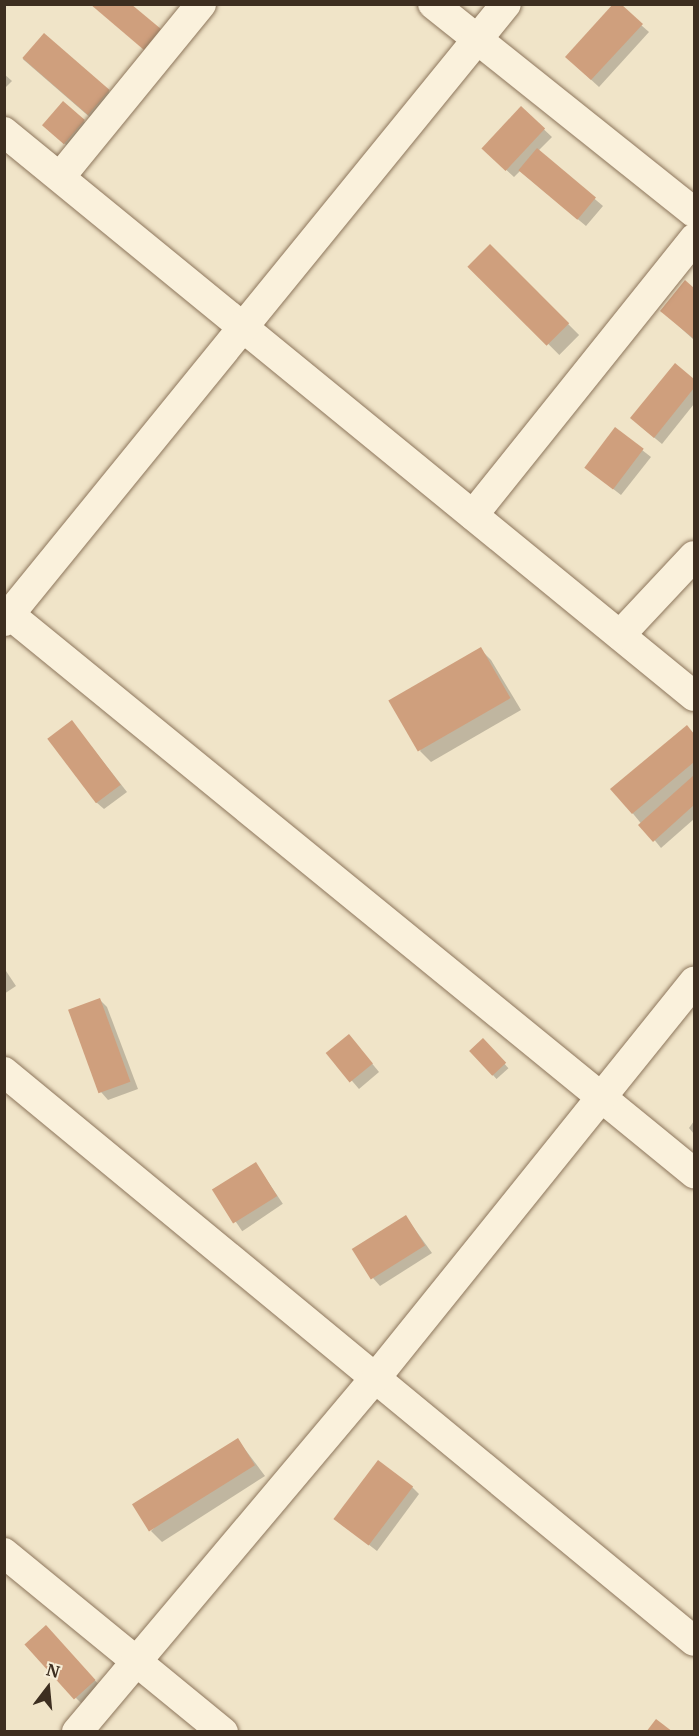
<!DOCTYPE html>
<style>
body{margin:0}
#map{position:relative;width:699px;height:1736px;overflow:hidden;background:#f0e4c8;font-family:Merriweather,serif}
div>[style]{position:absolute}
.shadow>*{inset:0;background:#0003;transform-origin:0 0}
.building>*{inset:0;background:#cf9f7d;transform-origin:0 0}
.roads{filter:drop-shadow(0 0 2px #8d765c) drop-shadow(0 0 2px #8d765c)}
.street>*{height:30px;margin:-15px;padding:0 15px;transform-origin:15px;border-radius:15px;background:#faf1dc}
span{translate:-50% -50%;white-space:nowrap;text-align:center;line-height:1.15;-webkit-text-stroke:5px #f7eed8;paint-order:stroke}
.frame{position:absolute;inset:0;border:6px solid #3d2e20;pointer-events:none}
.north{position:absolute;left:18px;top:1658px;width:60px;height:60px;-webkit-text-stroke:4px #f7eed8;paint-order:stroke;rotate:16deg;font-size:16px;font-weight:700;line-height:24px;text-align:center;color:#3d2e20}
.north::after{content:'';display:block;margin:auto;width:21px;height:27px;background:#3d2e20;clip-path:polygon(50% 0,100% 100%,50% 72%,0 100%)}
</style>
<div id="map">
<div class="shadow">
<div style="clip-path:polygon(641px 25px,649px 32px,599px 87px,574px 64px)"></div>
<div style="left:44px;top:35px;width:97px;height:32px;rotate:41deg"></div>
<div style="clip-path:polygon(4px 74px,12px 81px,4px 89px)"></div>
<div style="clip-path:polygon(521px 108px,552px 137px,538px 151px,603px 206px,586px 226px,520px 171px,514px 177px,491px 156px)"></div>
<div style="clip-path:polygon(84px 121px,91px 129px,72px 150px,51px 132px)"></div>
<div style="left:490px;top:246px;width:126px;height:28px;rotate:45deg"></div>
<div style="clip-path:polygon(685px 283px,694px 290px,694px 340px,662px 311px)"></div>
<div style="clip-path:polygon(675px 365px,694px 381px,694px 404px,662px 444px,639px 425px)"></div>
<div style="clip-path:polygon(615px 429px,651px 457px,621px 495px,594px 474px)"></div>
<div style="clip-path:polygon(480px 649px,491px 660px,521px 710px,431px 762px,420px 751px)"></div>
<div style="clip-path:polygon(72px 722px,127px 792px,104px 809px,96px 802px)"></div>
<div style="clip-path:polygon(687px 727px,694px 734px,694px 819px,661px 848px,613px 789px)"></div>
<div style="clip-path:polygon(4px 968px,16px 986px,4px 994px)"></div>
<div style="clip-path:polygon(99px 999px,107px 1007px,138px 1089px,108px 1100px,101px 1092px)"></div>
<div style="left:483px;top:1040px;width:38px;height:16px;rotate:48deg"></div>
<div style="clip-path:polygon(356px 1044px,379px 1072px,359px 1089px,328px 1053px)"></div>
<div style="clip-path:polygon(694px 1121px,694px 1134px,689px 1128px)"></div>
<div style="left:256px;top:1164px;width:48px;height:49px;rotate:56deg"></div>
<div style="clip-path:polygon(406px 1217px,432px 1253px,380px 1286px,373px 1278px)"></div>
<div style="clip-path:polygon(238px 1440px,265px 1476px,162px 1542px,151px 1531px)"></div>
<div style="clip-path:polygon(412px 1487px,419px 1494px,377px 1551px,337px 1520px)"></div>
<div style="clip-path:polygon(53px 1635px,102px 1688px,83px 1705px,76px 1698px)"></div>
</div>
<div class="building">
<div style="clip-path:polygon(90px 4px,131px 4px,161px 29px,144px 50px)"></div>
<div style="clip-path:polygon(613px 4px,621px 4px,643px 24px,591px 80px,565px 57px)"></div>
<div style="left:44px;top:33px;width:87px;height:33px;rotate:41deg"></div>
<div style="left:63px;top:101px;width:29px;height:32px;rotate:41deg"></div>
<div style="left:521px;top:106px;width:33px;height:58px;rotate:43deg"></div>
<div style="left:537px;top:148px;width:77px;height:29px;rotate:40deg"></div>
<div style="left:490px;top:244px;width:112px;height:32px;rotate:45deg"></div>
<div style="clip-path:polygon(685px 280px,694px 288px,694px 339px,660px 311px)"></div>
<div style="clip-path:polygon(675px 363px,694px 379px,694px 388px,654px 438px,630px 418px)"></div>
<div style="left:615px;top:427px;width:36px;height:51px;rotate:37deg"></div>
<div style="left:481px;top:647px;width:59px;height:107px;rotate:60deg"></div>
<div style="left:72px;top:720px;width:81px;height:31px;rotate:53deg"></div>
<div style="clip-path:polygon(687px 725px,694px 734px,694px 762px,632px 814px,610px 789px)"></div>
<div style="clip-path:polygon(694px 775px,694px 805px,653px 842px,638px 825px)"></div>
<div style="left:100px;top:998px;width:89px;height:34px;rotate:70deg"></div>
<div style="left:349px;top:1034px;width:38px;height:30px;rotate:51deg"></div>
<div style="left:483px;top:1038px;width:34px;height:19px;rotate:47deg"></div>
<div style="left:256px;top:1162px;width:40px;height:52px;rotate:58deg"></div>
<div style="left:406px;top:1215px;width:36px;height:64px;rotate:58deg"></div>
<div style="left:238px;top:1438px;width:32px;height:125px;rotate:58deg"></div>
<div style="left:378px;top:1460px;width:44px;height:74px;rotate:37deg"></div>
<div style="left:46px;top:1625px;width:74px;height:29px;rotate:48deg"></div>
<div style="clip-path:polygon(656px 1719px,673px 1732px,646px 1732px)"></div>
</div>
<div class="roads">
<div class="street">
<div style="left:433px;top:4px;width:334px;rotate:38.6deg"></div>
<div style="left:4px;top:132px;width:891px;rotate:39.26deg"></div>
<div style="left:60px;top:177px;width:223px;rotate:-50.8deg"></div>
<div style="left:473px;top:515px;width:354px;rotate:-51.3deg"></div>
<div style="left:4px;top:610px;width:891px;rotate:39.21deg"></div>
<div style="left:4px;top:621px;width:795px;rotate:-50.87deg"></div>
<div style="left:620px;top:635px;width:108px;rotate:-46.9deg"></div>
<div style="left:4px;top:1072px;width:894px;rotate:39.51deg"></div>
<div style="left:4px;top:1553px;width:283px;rotate:39.3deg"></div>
<div style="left:77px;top:1732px;width:466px;rotate:-49.9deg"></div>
<div style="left:377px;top:1376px;width:506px;rotate:-51.18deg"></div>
</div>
</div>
<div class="frame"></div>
<div class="north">N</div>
</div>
